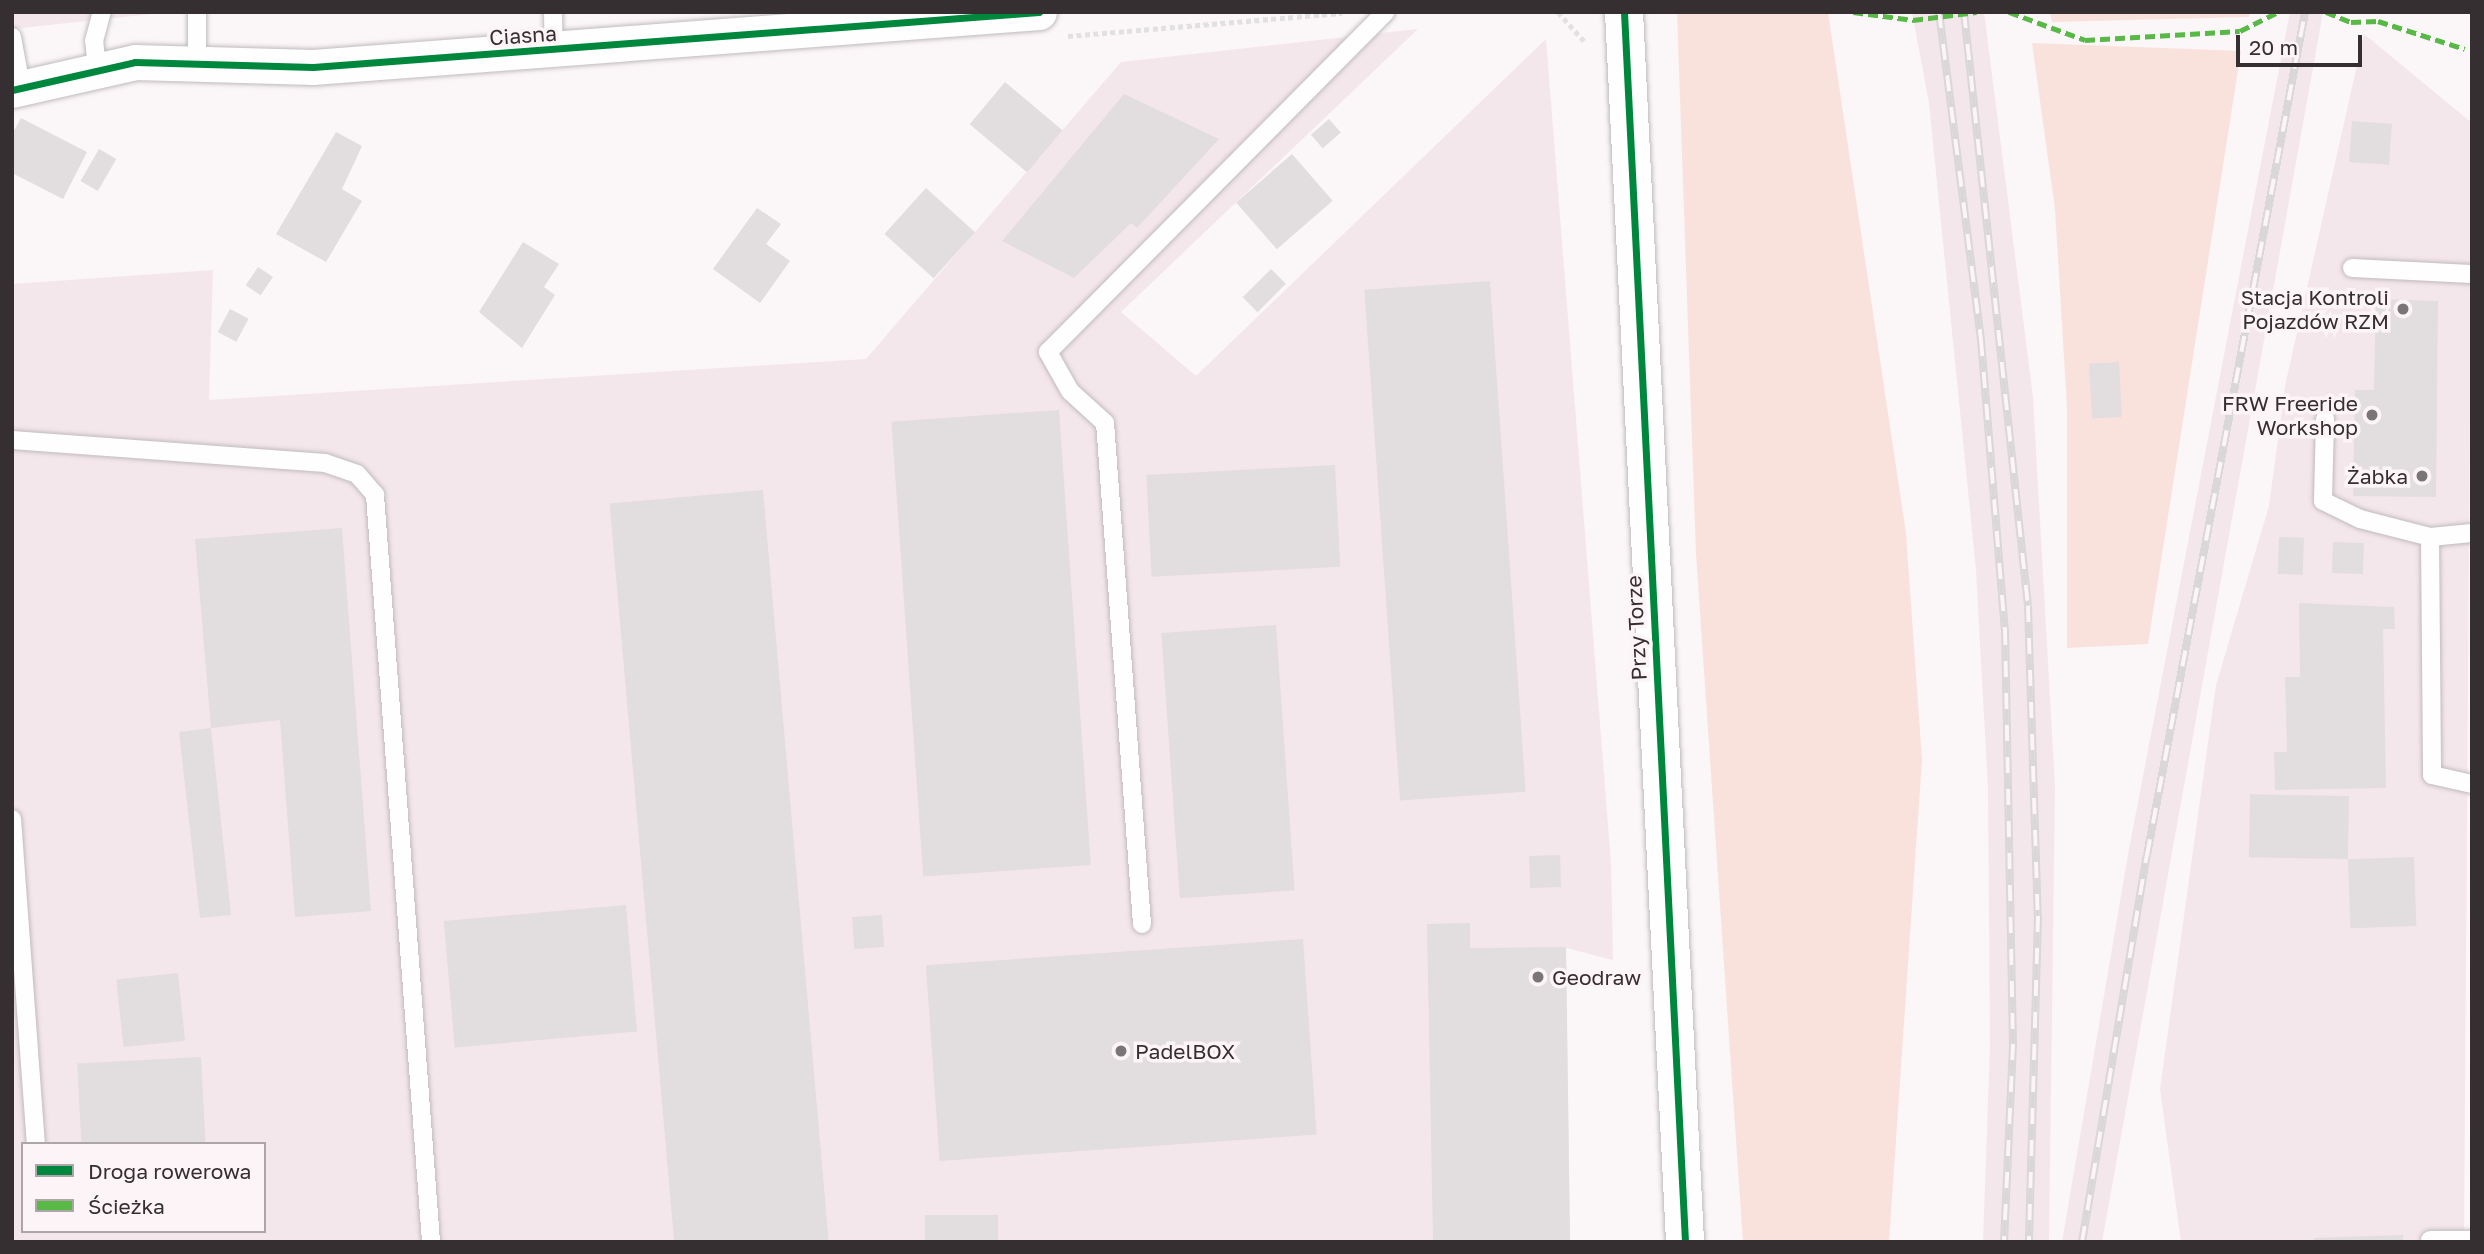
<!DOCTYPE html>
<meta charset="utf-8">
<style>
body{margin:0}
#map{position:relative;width:2484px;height:1254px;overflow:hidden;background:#fbf6f8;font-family:"Golos Text",sans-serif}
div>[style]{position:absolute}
.built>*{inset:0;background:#f4e7ec}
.green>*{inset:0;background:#fae2dc}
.building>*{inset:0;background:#e2ddde;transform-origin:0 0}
.path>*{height:4.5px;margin-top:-2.25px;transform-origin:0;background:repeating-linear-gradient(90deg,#e2e1e1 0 5px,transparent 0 8.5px)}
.roads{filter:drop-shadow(0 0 2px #c0bbbd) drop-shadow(0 0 2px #c0bbbd)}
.lane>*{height:18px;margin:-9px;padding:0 9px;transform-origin:9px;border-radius:9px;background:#fefefe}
.street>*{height:35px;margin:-17.5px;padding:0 17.5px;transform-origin:17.5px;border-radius:17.5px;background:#fefefe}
.secondary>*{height:38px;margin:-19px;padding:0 19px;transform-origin:19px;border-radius:19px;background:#fefefe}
.rail>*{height:8px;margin-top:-4px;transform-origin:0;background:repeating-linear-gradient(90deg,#fdf4f7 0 16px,#d9d7d8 0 32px);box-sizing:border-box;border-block:2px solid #d9d7d8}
.quiet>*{height:5px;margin-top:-2.5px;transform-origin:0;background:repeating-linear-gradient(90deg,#58b947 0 10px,transparent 0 15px)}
.cycleway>*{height:7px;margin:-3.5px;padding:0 3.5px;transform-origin:3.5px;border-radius:3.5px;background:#00873e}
.dots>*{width:19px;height:19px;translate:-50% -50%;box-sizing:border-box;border:4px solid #fdf4f7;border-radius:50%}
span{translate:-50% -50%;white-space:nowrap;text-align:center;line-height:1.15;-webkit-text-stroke:7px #fdf4f7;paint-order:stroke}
.street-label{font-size:21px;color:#352f31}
.poi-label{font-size:21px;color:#352f31}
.right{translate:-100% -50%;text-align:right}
.left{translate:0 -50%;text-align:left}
.frame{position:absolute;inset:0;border:14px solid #352f31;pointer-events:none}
.legend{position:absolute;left:21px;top:1142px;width:245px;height:91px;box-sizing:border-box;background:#fdf4f7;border:2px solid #ada5a8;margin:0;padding:9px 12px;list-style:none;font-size:21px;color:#352f31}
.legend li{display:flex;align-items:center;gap:14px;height:35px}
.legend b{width:35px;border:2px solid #ada5a8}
.scale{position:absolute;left:2236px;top:35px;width:126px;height:32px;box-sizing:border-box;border:4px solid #352f31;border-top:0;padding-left:9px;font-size:21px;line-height:24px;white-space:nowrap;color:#352f31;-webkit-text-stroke:5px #fdf4f7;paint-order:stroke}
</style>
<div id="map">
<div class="built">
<div style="clip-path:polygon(12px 12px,170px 12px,12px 29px)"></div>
<div style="clip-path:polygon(1912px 12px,1984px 12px,2033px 397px,2055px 787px,2049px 1242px,1983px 1242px,1990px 1046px,1988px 789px,1976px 570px,1929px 103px)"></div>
<div style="clip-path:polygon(2290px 12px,2323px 12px,2102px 1242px,2062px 1242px,2129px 849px)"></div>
<div style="clip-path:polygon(evenodd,1418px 29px,1121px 312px,1196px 376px,1546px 39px,1611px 863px,1613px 960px,1566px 948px,1570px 1242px,12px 1242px,12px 284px,213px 270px,209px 400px,866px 359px,1121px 62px,1418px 29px,23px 1144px,264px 1144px,264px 1231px,23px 1231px,23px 1144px)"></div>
<div style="clip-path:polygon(2364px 34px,2472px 123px,2464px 1242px,2181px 1242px,2160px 1089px,2216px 685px,2269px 506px,2285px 386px)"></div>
</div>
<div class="green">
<div style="clip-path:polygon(1677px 12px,1828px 12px,1906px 533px,1922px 760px,1889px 1242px,1743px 1242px,1696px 554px)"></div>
<div style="clip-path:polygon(2050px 12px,2250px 12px,2249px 17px,2052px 22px)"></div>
<div style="clip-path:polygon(2032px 43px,2241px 51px,2148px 644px,2067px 648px,2067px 407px,2055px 209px)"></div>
</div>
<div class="building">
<div style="left:1005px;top:82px;width:75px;height:55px;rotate:40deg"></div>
<div style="clip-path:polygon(1124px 94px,1219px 139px,1137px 228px,1131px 223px,1074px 278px,1002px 241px)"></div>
<div style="clip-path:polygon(21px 118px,87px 152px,63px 199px,12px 173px,12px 134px)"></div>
<div style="left:1329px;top:119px;width:18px;height:24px;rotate:49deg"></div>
<div style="left:2352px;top:121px;width:40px;height:41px;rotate:4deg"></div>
<div style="clip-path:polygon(336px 132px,362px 146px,342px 189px,362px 201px,326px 262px,276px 234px)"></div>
<div style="left:99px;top:149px;width:20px;height:37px;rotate:30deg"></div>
<div style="left:1292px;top:154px;width:62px;height:74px;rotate:49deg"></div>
<div style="left:926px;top:188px;width:66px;height:62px;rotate:42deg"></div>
<div style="clip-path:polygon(757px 208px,781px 224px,766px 244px,790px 261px,760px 303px,713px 269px)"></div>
<div style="clip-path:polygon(523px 242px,559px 264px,544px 287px,555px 295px,522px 348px,479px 312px)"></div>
<div style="left:258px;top:267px;width:18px;height:22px;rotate:34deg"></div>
<div style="left:1271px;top:269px;width:21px;height:40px;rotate:45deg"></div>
<div style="left:1490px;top:281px;width:512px;height:126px;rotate:86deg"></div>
<div style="clip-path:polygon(2376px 299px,2438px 301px,2436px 497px,2353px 496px,2355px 390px,2374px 390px)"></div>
<div style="left:230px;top:309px;width:21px;height:26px;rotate:28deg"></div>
<div style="left:2119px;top:362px;width:55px;height:30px;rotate:87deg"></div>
<div style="left:1059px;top:410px;width:456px;height:168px;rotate:86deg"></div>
<div style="left:1335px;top:465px;width:102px;height:189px;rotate:87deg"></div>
<div style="left:763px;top:490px;width:755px;height:154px;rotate:85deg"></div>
<div style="clip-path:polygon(342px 528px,371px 911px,295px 917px,280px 720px,211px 728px,231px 915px,200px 918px,179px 732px,211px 728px,195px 539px)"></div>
<div style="left:2279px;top:537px;width:25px;height:37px;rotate:2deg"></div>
<div style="left:2333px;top:542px;width:31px;height:31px;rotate:2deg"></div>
<div style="clip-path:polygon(2299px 603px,2394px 607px,2395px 629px,2383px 629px,2386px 788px,2275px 790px,2274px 752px,2287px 752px,2285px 677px,2300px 677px)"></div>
<div style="left:1276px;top:625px;width:266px;height:115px;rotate:86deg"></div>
<div style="left:2349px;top:796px;width:63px;height:99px;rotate:91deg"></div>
<div style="left:1560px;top:855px;width:32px;height:31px;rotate:88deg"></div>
<div style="left:2414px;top:857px;width:69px;height:66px;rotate:88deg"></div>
<div style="left:626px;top:905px;width:127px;height:183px;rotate:85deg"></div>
<div style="left:882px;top:915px;width:32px;height:30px;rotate:86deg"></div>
<div style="clip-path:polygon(1470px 923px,1470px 948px,1566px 947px,1570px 1242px,1433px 1242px,1427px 924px)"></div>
<div style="left:1303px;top:939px;width:196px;height:378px;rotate:86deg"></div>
<div style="left:178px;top:973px;width:68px;height:62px;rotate:84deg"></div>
<div style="left:201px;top:1057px;width:87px;height:124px;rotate:87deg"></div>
<div style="left:998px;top:1215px;width:27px;height:73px;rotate:90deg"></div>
<div style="clip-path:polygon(2403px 1235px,2403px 1242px,2314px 1242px,2314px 1238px)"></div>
</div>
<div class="path">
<div style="left:1558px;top:12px;width:39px;rotate:48deg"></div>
<div style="left:1068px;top:36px;width:275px;rotate:-4.8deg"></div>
</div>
<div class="roads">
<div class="lane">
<div style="left:197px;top:12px;width:53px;rotate:90deg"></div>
<div style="left:553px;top:12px;width:39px;rotate:89deg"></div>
<div style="left:12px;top:37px;width:50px;rotate:79.6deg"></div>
<div style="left:97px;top:68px;width:27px;rotate:-96deg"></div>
<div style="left:94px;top:41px;width:30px;rotate:-75deg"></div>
<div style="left:2352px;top:268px;width:120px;rotate:2.9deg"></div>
<div style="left:2325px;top:419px;width:82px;rotate:91.4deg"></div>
<div style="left:2323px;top:501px;width:41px;rotate:25.9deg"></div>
<div style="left:2360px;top:519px;width:72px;rotate:14.4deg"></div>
<div style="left:12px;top:440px;width:314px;rotate:4.2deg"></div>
<div style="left:325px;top:463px;width:34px;rotate:19deg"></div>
<div style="left:357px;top:474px;width:28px;rotate:49deg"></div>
<div style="left:375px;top:495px;width:749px;rotate:85.71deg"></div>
<div style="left:2472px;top:533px;width:42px;rotate:174.6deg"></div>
<div style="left:2430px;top:537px;width:238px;rotate:89.5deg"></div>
<div style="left:2432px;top:775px;width:41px;rotate:12.7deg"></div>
<div style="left:12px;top:819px;width:326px;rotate:85.8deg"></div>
<div style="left:1142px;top:924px;width:502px;rotate:-94.22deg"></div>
<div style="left:1105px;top:423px;width:47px;rotate:-137.6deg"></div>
<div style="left:1070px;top:391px;width:45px;rotate:-119.4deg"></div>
<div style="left:1048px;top:352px;width:479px;rotate:-45.2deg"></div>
<div style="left:2430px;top:1240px;width:42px"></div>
</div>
<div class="street">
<div style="left:12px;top:90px;width:126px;rotate:-12.8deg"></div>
<div style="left:135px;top:62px;width:178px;rotate:1.6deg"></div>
<div style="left:313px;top:67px;width:728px;rotate:-4.33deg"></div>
</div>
<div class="secondary">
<div style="left:1624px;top:12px;width:1232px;rotate:87.16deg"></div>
</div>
</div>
<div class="rail">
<div style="left:1939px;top:12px;width:331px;rotate:82.7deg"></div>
<div style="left:1981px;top:340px;width:290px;rotate:85.3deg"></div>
<div style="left:2005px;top:629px;width:415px;rotate:88.9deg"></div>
<div style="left:2013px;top:1044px;width:198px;rotate:92.6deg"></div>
<div style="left:1964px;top:12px;width:597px;rotate:83.85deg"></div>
<div style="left:2028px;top:606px;width:310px;rotate:88.2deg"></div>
<div style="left:2038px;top:916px;width:326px;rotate:91.6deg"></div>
<div style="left:2082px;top:1242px;width:392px;rotate:-80.5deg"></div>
<div style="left:2147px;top:855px;width:858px;rotate:-79.38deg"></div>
</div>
<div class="quiet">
<div style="left:1853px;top:12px;width:61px;rotate:7.6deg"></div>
<div style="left:1913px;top:20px;width:64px;rotate:-7.2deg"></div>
<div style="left:2009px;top:12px;width:81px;rotate:20.2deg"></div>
<div style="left:2085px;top:40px;width:155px;rotate:-3.3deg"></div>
<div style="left:2240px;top:31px;width:42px;rotate:-26.6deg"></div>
<div style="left:2326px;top:12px;width:27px;rotate:22deg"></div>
<div style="left:2351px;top:22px;width:27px;rotate:-2deg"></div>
<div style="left:2378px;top:21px;width:91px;rotate:17.8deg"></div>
</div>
<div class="cycleway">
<div style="left:1624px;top:12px;width:1232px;rotate:87.16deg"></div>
<div style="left:12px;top:90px;width:126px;rotate:-12.8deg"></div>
<div style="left:135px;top:62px;width:178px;rotate:1.6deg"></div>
<div style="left:313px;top:67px;width:728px;rotate:-4.33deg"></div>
</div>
<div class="dots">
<div style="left:2403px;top:309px;background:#7a7577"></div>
<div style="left:2372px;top:415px;background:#7a7577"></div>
<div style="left:2422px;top:476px;background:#7a7577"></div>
<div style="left:1538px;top:977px;background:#7a7577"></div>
<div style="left:1121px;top:1051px;background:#7a7577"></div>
</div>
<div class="street-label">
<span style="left:523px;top:35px;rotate:-4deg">Ciasna</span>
<span style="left:1636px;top:628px;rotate:-93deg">Przy Torze</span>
</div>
<div class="poi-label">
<span class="right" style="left:2389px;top:309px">Stacja Kontroli<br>Pojazdów RZM</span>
<span class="right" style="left:2358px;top:415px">FRW Freeride<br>Workshop</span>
<span class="right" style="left:2408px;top:476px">Żabka</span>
<span class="left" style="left:1552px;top:977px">Geodraw</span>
<span class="left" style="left:1135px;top:1051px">PadelBOX</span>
</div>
<div class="frame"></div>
<ul class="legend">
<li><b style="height:9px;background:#00873e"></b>Droga rowerowa</li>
<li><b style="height:9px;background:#58b947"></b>Ścieżka</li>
</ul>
<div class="scale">20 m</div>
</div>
